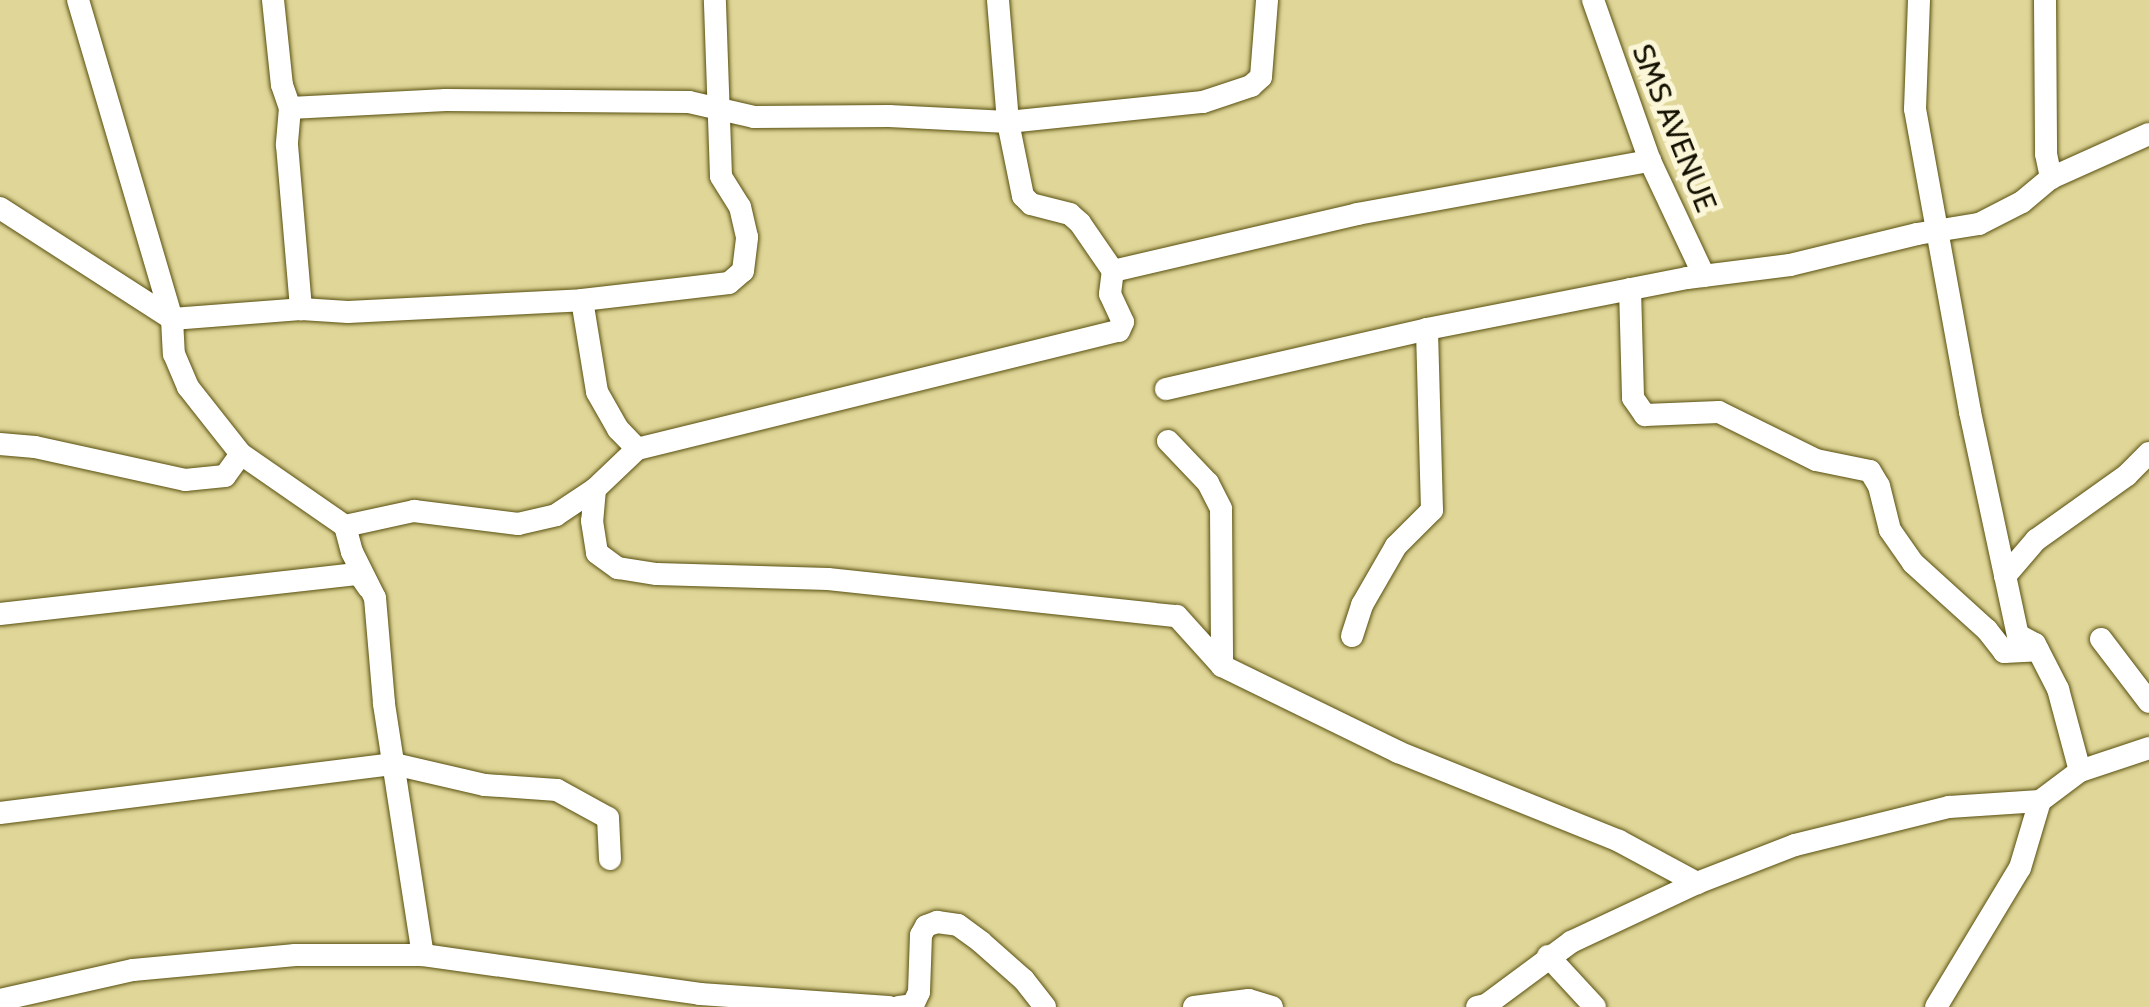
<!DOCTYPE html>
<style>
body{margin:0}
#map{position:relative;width:2149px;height:1007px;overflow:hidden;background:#dfd698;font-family:Cabin,sans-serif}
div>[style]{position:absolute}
.roads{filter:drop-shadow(0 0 2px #595010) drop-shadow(0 0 2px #595010)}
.minor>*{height:22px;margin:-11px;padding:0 11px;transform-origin:11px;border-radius:11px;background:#fff}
span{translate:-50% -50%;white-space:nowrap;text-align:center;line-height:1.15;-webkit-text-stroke:10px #faf6d7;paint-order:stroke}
.street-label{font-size:30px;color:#141000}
</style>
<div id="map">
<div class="roads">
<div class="minor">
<div style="left:78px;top:0;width:333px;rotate:73.6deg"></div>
<div style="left:172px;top:319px;width:35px;rotate:87deg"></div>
<div style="left:174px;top:354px;width:36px;rotate:67deg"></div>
<div style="left:188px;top:387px;width:85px;rotate:51.7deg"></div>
<div style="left:241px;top:454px;width:126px;rotate:34.7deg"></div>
<div style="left:345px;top:526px;width:27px;rotate:75deg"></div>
<div style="left:352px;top:552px;width:51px;rotate:63.4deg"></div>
<div style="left:375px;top:598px;width:106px;rotate:85.1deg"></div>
<div style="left:384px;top:704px;width:254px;rotate:81.2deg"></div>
<div style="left:273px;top:0;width:85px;rotate:84deg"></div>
<div style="left:282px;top:85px;width:24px;rotate:71deg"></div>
<div style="left:290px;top:108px;width:37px;rotate:95deg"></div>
<div style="left:287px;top:145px;width:165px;rotate:85.1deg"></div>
<div style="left:301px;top:309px;width:47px;rotate:3.7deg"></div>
<div style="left:348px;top:312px;width:234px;rotate:-2.9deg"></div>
<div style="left:582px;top:300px;width:148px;rotate:-6.6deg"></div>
<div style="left:729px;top:283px;width:18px;rotate:-41deg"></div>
<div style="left:743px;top:271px;width:34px;rotate:-83deg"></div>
<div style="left:747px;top:237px;width:31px;rotate:-103deg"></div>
<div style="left:740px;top:207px;width:36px;rotate:-122deg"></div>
<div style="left:721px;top:176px;width:176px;rotate:-92deg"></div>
<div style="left:1593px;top:0;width:171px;rotate:70.5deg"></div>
<div style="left:1650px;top:161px;width:127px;rotate:64.8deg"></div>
<div style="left:1919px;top:0;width:109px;rotate:92.1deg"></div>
<div style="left:1915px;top:109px;width:308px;rotate:79.7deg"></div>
<div style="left:1970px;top:412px;width:228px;rotate:77.9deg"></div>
<div style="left:2018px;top:635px;width:19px;rotate:28deg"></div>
<div style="left:2035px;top:644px;width:51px;rotate:62.9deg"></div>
<div style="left:2058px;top:689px;width:85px;rotate:75deg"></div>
<div style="left:2045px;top:0;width:154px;rotate:89.6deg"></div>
<div style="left:2046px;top:154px;width:25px;rotate:78deg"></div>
<div style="left:290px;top:108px;width:156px;rotate:-2.9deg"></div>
<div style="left:446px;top:100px;width:243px;rotate:0.5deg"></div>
<div style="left:689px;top:102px;width:67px;rotate:13deg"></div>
<div style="left:754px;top:117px;width:135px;rotate:-0.4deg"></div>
<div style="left:889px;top:116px;width:119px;rotate:2.9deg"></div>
<div style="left:1008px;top:122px;width:196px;rotate:-5.9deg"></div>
<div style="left:1203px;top:102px;width:51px;rotate:-18.4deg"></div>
<div style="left:1251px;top:86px;width:13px;rotate:-42deg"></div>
<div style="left:1261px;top:77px;width:77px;rotate:-85.5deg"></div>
<div style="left:0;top:208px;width:205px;rotate:32.8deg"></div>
<div style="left:172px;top:319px;width:129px;rotate:-4.4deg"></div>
<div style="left:1113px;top:271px;width:251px;rotate:-13.1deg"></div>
<div style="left:1357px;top:214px;width:298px;rotate:-10.3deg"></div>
<div style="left:1630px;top:289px;width:109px;rotate:88.4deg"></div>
<div style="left:1633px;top:398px;width:21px;rotate:55deg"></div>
<div style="left:1645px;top:415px;width:74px;rotate:-2.3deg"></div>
<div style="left:1719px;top:412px;width:108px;rotate:26.3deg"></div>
<div style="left:1816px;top:460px;width:55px;rotate:11.5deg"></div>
<div style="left:1870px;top:471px;width:17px;rotate:59deg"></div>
<div style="left:1879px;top:486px;width:45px;rotate:76deg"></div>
<div style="left:1890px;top:530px;width:40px;rotate:55.1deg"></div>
<div style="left:1913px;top:563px;width:100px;rotate:42.2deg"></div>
<div style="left:1987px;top:630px;width:28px;rotate:52deg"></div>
<div style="left:2004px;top:652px;width:34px;rotate:-3deg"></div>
<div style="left:582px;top:300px;width:93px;rotate:80.7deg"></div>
<div style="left:597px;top:392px;width:43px;rotate:60.4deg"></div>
<div style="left:618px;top:429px;width:28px;rotate:46deg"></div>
<div style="left:1166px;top:389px;width:268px;rotate:-12.9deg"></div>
<div style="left:1427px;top:329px;width:265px;rotate:-11.1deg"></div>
<div style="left:1687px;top:278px;width:104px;rotate:-7.2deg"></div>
<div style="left:1790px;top:265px;width:131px;rotate:-13.7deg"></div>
<div style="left:1917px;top:234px;width:63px;rotate:-9.2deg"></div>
<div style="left:1979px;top:224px;width:48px;rotate:-27.1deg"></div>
<div style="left:2022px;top:202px;width:38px;rotate:-40deg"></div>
<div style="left:2051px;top:178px;width:107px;rotate:-24.2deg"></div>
<div style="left:1168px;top:441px;width:58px;rotate:46.4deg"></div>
<div style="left:1208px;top:483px;width:29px;rotate:63deg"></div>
<div style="left:1221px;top:509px;width:157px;rotate:89.6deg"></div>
<div style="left:0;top:444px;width:35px;rotate:5deg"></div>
<div style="left:35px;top:447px;width:154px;rotate:12.4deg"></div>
<div style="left:185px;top:480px;width:40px;rotate:-5.7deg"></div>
<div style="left:225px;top:476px;width:27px;rotate:-54deg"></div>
<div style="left:595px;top:489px;width:32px;rotate:95deg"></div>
<div style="left:592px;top:521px;width:32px;rotate:81deg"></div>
<div style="left:597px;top:553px;width:26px;rotate:36deg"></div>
<div style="left:618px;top:568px;width:39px;rotate:9deg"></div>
<div style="left:657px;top:574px;width:171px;rotate:1.7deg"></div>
<div style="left:828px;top:579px;width:351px;rotate:6.1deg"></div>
<div style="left:1177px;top:616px;width:67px;rotate:48deg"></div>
<div style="left:1222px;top:666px;width:196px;rotate:26deg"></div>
<div style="left:1398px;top:752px;width:238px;rotate:21.9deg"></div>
<div style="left:1619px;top:841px;width:89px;rotate:28.3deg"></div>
<div style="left:345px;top:526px;width:71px;rotate:-12.3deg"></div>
<div style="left:414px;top:511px;width:105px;rotate:7.1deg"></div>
<div style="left:518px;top:524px;width:39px;rotate:-13deg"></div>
<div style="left:556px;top:515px;width:47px;rotate:-33.7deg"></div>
<div style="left:595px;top:489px;width:58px;rotate:-43.6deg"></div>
<div style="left:637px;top:449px;width:496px;rotate:-13.8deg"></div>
<div style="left:1119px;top:331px;width:10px;rotate:-66deg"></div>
<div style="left:1123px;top:322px;width:31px;rotate:-115deg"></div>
<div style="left:1110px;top:294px;width:23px;rotate:-83deg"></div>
<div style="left:1113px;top:271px;width:58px;rotate:-124.5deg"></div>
<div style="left:1080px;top:223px;width:13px;rotate:-138deg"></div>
<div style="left:1070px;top:214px;width:40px;rotate:-165.6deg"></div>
<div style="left:1031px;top:204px;width:11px;rotate:-135deg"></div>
<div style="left:1023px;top:196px;width:76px;rotate:-101.5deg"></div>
<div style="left:1008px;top:122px;width:122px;rotate:-94.7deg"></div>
<div style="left:2005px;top:576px;width:48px;rotate:-49.3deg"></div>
<div style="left:2036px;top:540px;width:112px;rotate:-35.5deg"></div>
<div style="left:2127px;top:475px;width:31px;rotate:-45deg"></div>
<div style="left:0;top:614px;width:361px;rotate:-6.4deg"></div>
<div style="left:359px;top:574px;width:16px;rotate:55deg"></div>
<div style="left:1352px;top:636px;width:33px;rotate:-72deg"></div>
<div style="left:1362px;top:605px;width:68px;rotate:-60deg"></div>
<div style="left:1396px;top:546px;width:51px;rotate:-45deg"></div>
<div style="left:1432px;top:510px;width:181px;rotate:-91.6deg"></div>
<div style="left:2101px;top:639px;width:79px;rotate:52.7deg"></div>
<div style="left:0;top:813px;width:397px;rotate:-7.1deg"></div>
<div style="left:394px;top:764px;width:93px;rotate:13deg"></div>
<div style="left:485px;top:785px;width:72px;rotate:4deg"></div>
<div style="left:557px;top:790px;width:58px;rotate:28.8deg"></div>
<div style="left:608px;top:818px;width:41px;rotate:87.2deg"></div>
<div style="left:1548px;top:956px;width:69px;rotate:47.3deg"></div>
<div style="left:0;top:1000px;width:136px;rotate:-12.7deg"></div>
<div style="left:133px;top:970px;width:163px;rotate:-5.3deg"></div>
<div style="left:295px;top:955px;width:128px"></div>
<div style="left:423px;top:955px;width:280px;rotate:8deg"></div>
<div style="left:700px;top:994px;width:189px;rotate:3.9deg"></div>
<div style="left:899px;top:1007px;width:14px;rotate:-8deg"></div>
<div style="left:913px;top:1005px;width:14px;rotate:-65deg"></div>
<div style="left:919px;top:992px;width:57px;rotate:-88deg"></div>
<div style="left:921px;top:935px;width:10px;rotate:-61deg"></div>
<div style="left:926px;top:926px;width:12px;rotate:-20deg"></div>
<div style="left:937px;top:922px;width:21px;rotate:8deg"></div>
<div style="left:958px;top:925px;width:29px;rotate:36deg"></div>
<div style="left:981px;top:942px;width:57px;rotate:41.5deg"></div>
<div style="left:1024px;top:980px;width:34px;rotate:52deg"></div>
<div style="left:1194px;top:1007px;width:55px;rotate:-7.3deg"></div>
<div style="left:1249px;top:1000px;width:24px;rotate:17deg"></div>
<div style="left:1477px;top:1007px;width:9px;rotate:-13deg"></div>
<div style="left:1486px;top:1005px;width:106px;rotate:-36.5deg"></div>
<div style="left:1571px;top:942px;width:139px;rotate:-25.1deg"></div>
<div style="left:1697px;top:883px;width:105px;rotate:-21.2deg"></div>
<div style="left:1795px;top:845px;width:159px;rotate:-13.9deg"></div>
<div style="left:1949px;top:807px;width:91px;rotate:-3.8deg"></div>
<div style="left:2040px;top:801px;width:50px;rotate:-36.9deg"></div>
<div style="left:2080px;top:771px;width:73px;rotate:-18.4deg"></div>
<div style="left:1936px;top:1007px;width:162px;rotate:-58.9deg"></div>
<div style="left:2020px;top:868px;width:70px;rotate:-73.4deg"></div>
</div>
</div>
<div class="street-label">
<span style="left:1674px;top:128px;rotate:68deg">SMS AVENUE</span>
</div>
</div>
